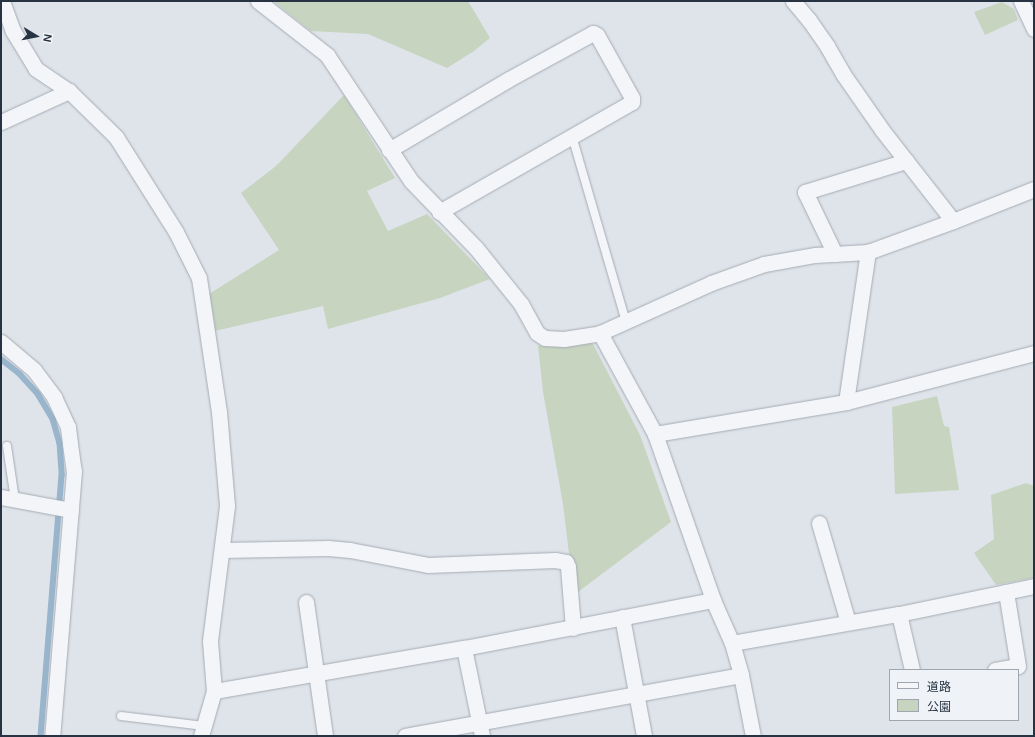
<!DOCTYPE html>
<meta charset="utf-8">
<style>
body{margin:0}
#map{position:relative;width:1035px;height:737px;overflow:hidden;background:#dfe4ea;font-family:Helvetica,"Noto Sans JP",sans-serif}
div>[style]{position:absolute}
.green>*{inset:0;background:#c7d4c0}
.stream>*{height:5.5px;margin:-2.75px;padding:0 2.75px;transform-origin:2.75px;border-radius:2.75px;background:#98b5cc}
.roads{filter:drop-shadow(0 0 1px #a4abb4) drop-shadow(0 0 1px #a4abb4)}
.lane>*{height:8px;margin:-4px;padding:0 4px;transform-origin:4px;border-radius:4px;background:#f3f5f8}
.street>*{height:15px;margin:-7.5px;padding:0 7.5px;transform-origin:7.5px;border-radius:7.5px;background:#f3f5f8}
span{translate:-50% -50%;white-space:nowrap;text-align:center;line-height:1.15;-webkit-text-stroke:3.5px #eff3f7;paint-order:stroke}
.frame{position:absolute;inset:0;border:2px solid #273342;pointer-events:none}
.legend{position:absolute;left:889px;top:669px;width:130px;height:52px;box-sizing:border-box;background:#eff3f7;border:1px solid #9fa6af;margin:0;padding:5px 7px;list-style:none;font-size:12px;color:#273342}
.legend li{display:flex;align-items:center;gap:8px;height:20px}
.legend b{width:20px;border:1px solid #9fa6af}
.north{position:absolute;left:16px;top:16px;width:40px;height:40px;-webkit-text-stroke:3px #eff3f7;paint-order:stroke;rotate:100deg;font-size:11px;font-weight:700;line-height:16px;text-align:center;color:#273342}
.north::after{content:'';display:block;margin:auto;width:14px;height:18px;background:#273342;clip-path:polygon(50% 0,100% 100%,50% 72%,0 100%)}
</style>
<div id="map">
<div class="green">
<div style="clip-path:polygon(273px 1px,468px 1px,490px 38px,474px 51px,447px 68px,368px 34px,311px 31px)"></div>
<div style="clip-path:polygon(1002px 2px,1014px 9px,1018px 20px,985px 35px,974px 12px)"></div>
<div style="clip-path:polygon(344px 95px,395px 178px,367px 191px,388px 231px,427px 214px,490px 279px,440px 298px,328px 329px,323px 306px,215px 331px,209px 294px,279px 250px,241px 193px,276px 166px)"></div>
<div style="clip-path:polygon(587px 341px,593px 344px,640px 435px,671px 522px,574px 595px,563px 504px,543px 392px,538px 346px)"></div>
<div style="clip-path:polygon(937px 396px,944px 426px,949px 427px,959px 490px,895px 494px,892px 407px)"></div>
<div style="clip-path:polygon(1026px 483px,1034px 486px,1034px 578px,996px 585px,974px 553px,994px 539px,991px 495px)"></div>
</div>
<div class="stream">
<div style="left:1px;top:359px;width:24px;rotate:38deg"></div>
<div style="left:20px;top:374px;width:27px;rotate:48deg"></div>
<div style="left:38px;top:394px;width:29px;rotate:59deg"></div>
<div style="left:53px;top:419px;width:25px;rotate:74deg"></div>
<div style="left:60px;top:443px;width:32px;rotate:86deg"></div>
<div style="left:62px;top:475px;width:262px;rotate:94.6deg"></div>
</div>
<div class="roads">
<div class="lane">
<div style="left:572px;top:136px;width:194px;rotate:73.8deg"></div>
<div style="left:7px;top:446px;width:55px;rotate:81.6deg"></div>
<div style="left:121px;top:716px;width:84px;rotate:6.9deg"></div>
</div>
<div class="street">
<div style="left:2px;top:1px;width:32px;rotate:70deg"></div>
<div style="left:13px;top:31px;width:44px;rotate:58.8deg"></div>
<div style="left:36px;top:69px;width:40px;rotate:34deg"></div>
<div style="left:69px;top:91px;width:66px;rotate:44.4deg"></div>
<div style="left:116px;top:137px;width:112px;rotate:57.7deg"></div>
<div style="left:176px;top:232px;width:51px;rotate:63.4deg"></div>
<div style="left:199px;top:278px;width:135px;rotate:81.5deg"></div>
<div style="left:219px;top:412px;width:94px;rotate:85.1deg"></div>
<div style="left:227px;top:506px;width:136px;rotate:97.2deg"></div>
<div style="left:210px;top:641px;width:50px;rotate:85.4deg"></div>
<div style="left:214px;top:691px;width:47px;rotate:106.1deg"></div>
<div style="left:258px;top:1px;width:88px;rotate:38deg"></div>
<div style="left:327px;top:55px;width:151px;rotate:56.3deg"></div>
<div style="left:411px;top:181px;width:93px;rotate:45.9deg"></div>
<div style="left:476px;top:248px;width:72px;rotate:51.2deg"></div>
<div style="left:521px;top:304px;width:33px;rotate:61deg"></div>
<div style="left:537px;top:333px;width:9px;rotate:32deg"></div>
<div style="left:545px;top:338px;width:19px;rotate:3deg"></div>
<div style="left:564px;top:339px;width:36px;rotate:-9deg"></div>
<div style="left:600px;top:333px;width:122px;rotate:-24.2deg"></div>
<div style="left:711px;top:283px;width:56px;rotate:-19.7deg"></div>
<div style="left:764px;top:264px;width:52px;rotate:-10deg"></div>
<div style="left:815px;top:255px;width:53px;rotate:-3.2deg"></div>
<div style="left:868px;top:252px;width:90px;rotate:-20deg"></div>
<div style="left:793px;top:1px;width:25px;rotate:50deg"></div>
<div style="left:809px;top:20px;width:32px;rotate:55deg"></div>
<div style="left:827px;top:46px;width:32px;rotate:60deg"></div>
<div style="left:843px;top:74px;width:68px;rotate:55.1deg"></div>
<div style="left:882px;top:130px;width:115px;rotate:52deg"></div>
<div style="left:953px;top:221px;width:87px;rotate:-21.6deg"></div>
<div style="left:1021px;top:1px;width:31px;rotate:65deg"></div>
<div style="left:1px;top:122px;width:75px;rotate:-24.5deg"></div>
<div style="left:389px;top:150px;width:139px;rotate:-30.6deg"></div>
<div style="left:509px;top:79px;width:96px;rotate:-28.7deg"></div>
<div style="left:593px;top:33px;width:4px;rotate:27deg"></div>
<div style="left:597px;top:35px;width:72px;rotate:60.9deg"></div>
<div style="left:632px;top:98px;width:4px;rotate:90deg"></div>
<div style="left:632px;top:102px;width:222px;rotate:150.3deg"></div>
<div style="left:835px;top:254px;width:69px;rotate:-115.8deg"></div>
<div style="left:805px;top:192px;width:106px;rotate:-17.1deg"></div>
<div style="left:600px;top:333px;width:115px;rotate:61.4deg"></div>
<div style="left:655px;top:434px;width:176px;rotate:70.7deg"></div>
<div style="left:713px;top:600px;width:47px;rotate:66.2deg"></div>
<div style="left:732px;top:643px;width:33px;rotate:74deg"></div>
<div style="left:741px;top:675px;width:62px;rotate:78.9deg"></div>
<div style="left:1px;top:342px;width:43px;rotate:40.3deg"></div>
<div style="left:34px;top:370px;width:34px;rotate:53deg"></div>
<div style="left:54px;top:397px;width:33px;rotate:65deg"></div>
<div style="left:68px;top:427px;width:17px;rotate:83deg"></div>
<div style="left:70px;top:444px;width:27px;rotate:82deg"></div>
<div style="left:74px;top:471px;width:266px;rotate:94.7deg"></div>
<div style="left:846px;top:402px;width:152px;rotate:-81.7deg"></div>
<div style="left:655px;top:434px;width:194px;rotate:-9.5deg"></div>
<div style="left:846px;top:402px;width:194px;rotate:-14.6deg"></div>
<div style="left:1px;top:497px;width:71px;rotate:10.5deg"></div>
<div style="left:819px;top:523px;width:103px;rotate:73.7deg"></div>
<div style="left:222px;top:550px;width:106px;rotate:-1.1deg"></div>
<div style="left:328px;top:548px;width:22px;rotate:5deg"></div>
<div style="left:350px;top:550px;width:79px;rotate:10.9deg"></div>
<div style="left:428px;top:565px;width:127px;rotate:-2.3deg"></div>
<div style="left:555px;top:560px;width:11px;rotate:10deg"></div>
<div style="left:566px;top:562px;width:5px;rotate:68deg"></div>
<div style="left:568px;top:567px;width:61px;rotate:85.3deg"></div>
<div style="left:306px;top:602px;width:135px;rotate:81.9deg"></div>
<div style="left:899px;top:614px;width:57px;rotate:76.9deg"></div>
<div style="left:622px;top:617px;width:121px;rotate:79.5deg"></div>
<div style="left:732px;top:643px;width:169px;rotate:-9.9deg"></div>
<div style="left:899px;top:614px;width:138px;rotate:-11.7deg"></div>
<div style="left:464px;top:648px;width:90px;rotate:78.4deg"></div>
<div style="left:995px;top:670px;width:23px;rotate:-10deg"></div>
<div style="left:1018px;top:666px;width:75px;rotate:-99.2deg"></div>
<div style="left:214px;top:691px;width:254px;rotate:-9.8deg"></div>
<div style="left:464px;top:648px;width:254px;rotate:-10.9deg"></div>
<div style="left:405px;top:736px;width:341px;rotate:-10.3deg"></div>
</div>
</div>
<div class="frame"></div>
<ul class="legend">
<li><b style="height:5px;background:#f3f5f8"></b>道路</li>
<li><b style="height:11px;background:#c7d4c0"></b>公園</li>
</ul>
<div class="north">N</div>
</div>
